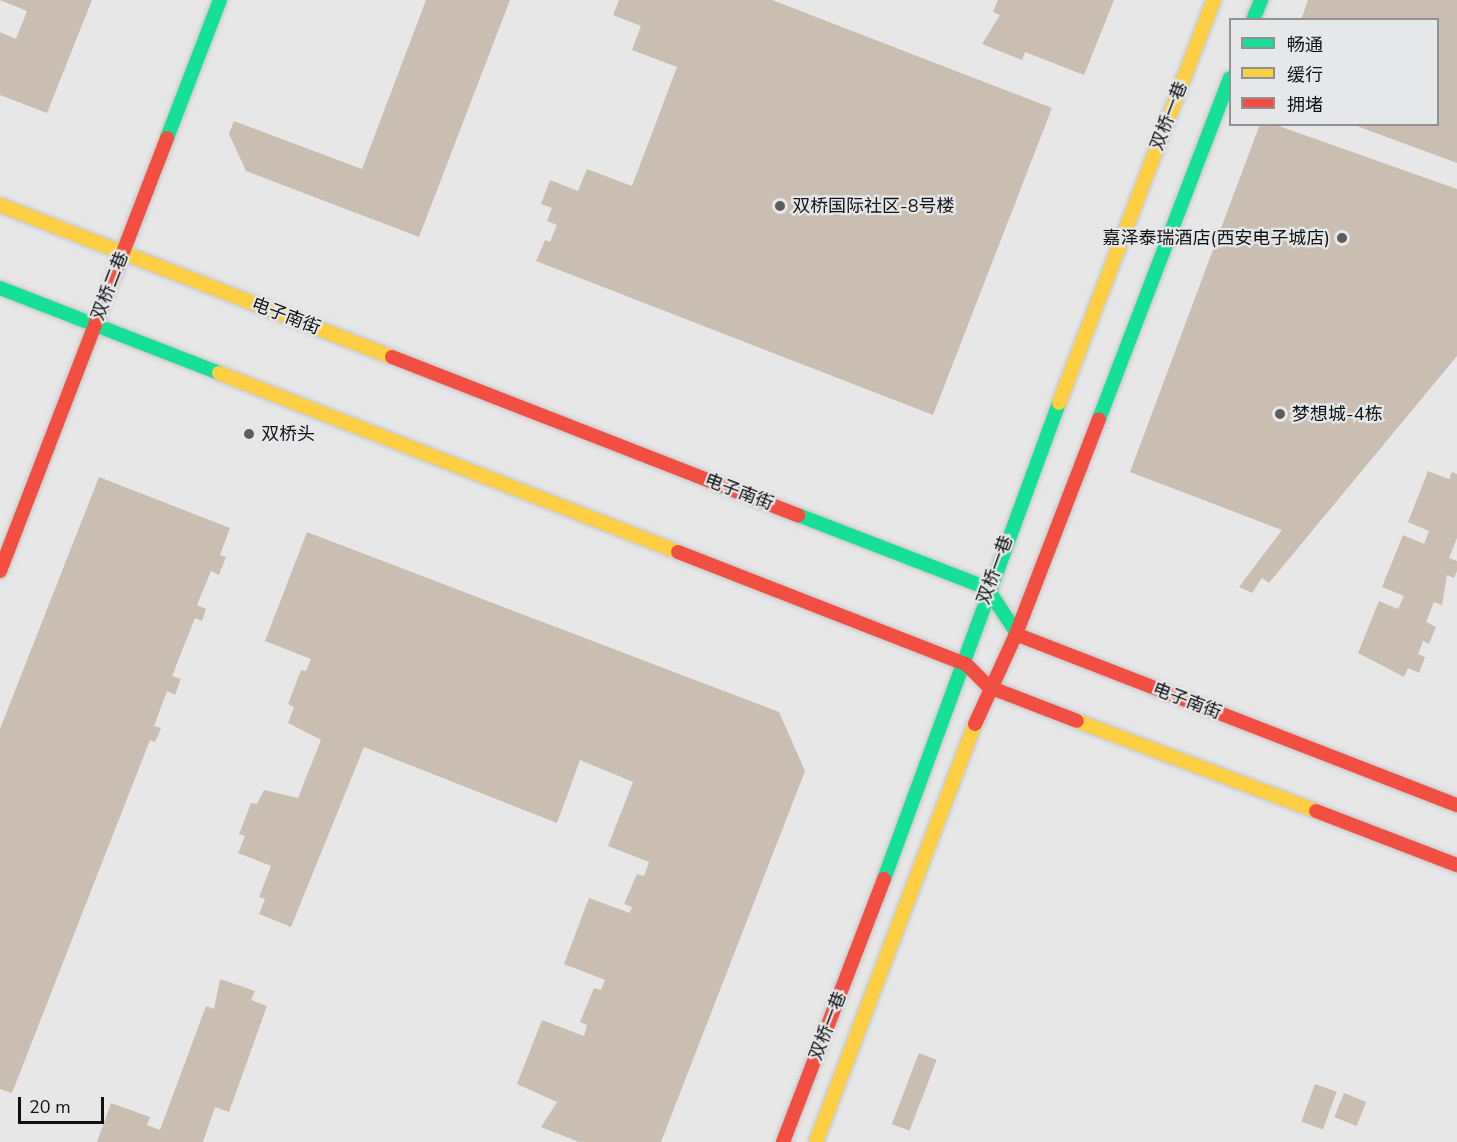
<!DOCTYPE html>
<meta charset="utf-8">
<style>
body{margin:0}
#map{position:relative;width:1457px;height:1142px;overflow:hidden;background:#e7e7e8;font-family:"Nunito Sans","Noto Sans SC",sans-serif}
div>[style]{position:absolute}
.building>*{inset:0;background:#cabeb2;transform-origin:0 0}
.roads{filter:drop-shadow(0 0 2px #c5c5c5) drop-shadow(0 0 2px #c5c5c5)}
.fast>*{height:14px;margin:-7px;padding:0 7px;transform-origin:7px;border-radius:7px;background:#16e098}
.slow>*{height:14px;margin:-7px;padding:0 7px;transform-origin:7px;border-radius:7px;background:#ffcf43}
.jam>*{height:14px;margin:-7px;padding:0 7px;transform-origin:7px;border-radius:7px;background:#f24e42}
.dots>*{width:16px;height:16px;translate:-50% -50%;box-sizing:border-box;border:3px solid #e6e7e9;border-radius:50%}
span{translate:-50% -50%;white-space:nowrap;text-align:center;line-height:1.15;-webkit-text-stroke:4.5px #e6e7e9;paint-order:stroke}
.street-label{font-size:18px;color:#111112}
.poi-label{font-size:18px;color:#111112}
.left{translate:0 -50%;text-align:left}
.right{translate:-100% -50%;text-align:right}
.legend{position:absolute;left:1229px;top:18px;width:210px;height:108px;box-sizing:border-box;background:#e6e7e9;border:2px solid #919193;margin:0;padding:8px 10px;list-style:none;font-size:18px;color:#111112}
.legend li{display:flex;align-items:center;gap:12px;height:30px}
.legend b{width:30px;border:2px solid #919193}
.scale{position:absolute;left:18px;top:1097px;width:86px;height:27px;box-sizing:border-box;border:3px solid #111112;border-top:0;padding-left:8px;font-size:18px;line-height:21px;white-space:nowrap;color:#111112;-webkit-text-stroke:4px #e6e7e9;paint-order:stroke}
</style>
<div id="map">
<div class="building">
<div style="clip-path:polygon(0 0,92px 0,47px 113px,0 95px,0 32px,16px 39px,27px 11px)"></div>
<div style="clip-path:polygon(426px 0,510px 0,419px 237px,246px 171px,229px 134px,234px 121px,362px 169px)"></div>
<div style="clip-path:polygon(619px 0,772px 0,1052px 108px,933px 415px,536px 261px,545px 240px,550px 242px,557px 225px,547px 221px,552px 208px,541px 204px,550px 180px,578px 191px,587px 169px,632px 186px,677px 67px,632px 50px,641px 26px,613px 15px)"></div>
<div style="clip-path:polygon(998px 0,1114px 0,1084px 75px,1025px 52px,1022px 60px,982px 44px,1000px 15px,993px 12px)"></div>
<div style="clip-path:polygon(1308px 0,1457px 0,1457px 163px,1354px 125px,1438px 124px,1438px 20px,1301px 20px)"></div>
<div style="clip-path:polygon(1260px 124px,1273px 124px,1457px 189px,1457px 356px,1269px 583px,1262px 578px,1252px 593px,1239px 587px,1282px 530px,1130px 472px)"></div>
<div style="clip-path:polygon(1428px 471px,1449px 479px,1452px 472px,1457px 474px,1457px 538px,1449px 558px,1457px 561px,1457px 571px,1454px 578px,1447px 575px,1442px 605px,1434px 602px,1426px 622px,1436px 627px,1429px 644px,1423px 641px,1418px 654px,1425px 657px,1419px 673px,1408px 668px,1404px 677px,1358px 653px,1379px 601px,1398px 609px,1404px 596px,1382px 587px,1403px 535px,1424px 544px,1429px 531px,1408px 522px)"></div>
<div style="clip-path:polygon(99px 477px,230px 528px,220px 555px,226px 557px,219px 575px,211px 571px,197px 605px,206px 609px,202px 621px,195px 618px,172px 676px,181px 679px,175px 695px,167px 691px,154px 726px,161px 728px,155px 742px,150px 740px,12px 1093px,0 1089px,0 729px)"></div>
<div style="clip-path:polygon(307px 532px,779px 712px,805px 771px,661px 1142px,579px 1142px,541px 1127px,557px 1102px,517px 1084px,542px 1020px,584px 1036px,587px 1025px,580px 1022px,594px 988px,601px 990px,605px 980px,564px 964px,589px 898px,630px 913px,632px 907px,624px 904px,637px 874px,644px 876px,649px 862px,608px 846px,633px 782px,580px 760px,557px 823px,364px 747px,291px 927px,259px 914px,265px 899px,259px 897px,271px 866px,238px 853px,245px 836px,239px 834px,251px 803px,257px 804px,264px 790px,298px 798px,321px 740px,288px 723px,294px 707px,288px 704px,301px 670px,306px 671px,311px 659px,265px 641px)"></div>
<div style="clip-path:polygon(220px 979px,255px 991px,251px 1000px,267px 1006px,229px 1112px,215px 1107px,203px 1142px,97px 1142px,111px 1103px,150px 1117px,147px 1125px,160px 1130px,206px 1006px,214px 1009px)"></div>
<div style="left:919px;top:1053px;width:19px;height:76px;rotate:21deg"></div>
<div style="left:1315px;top:1084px;width:23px;height:40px;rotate:20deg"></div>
<div style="left:1344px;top:1093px;width:24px;height:26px;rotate:22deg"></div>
</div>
<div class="roads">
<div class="fast">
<div style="left:1253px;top:20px;width:22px;rotate:-68deg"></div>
<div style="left:167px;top:138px;width:148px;rotate:-69deg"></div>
<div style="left:0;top:288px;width:235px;rotate:21.2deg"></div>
<div style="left:1099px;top:419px;width:365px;rotate:-69deg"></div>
<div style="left:798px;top:515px;width:203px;rotate:21.1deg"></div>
<div style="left:987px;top:588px;width:56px;rotate:56.6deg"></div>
<div style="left:884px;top:879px;width:507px;rotate:-69.81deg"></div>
</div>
<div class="slow">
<div style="left:0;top:205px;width:420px;rotate:21.2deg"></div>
<div style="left:219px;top:373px;width:493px;rotate:21.3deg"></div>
<div style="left:1059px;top:403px;width:432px;rotate:-69deg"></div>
<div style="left:1077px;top:721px;width:255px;rotate:20.6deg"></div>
<div style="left:816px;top:1142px;width:447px;rotate:-69.2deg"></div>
</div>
<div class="jam">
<div style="left:392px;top:357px;width:436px;rotate:21.3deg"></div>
<div style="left:678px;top:552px;width:309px;rotate:21.3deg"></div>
<div style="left:966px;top:664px;width:33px;rotate:45deg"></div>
<div style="left:989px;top:687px;width:94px;rotate:21.1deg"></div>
<div style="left:0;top:571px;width:464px;rotate:-68.9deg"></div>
<div style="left:1018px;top:635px;width:471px;rotate:21.2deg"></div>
<div style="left:975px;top:724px;width:99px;rotate:-65.5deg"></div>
<div style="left:1016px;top:634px;width:230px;rotate:-68.9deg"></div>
<div style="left:1316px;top:811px;width:151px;rotate:21deg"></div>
<div style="left:783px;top:1142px;width:282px;rotate:-69deg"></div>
</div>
</div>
<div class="dots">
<div style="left:780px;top:206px;background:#5c5c5d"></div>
<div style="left:1342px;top:238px;background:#5c5c5d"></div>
<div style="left:1280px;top:414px;background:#5c5c5d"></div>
<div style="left:249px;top:434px;background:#5c5c5d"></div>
</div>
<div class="street-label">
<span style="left:1169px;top:116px;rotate:-69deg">双桥一巷</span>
<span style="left:110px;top:286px;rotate:-69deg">双桥二巷</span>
<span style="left:286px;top:316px;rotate:21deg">电子南街</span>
<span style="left:739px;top:492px;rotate:21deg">电子南街</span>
<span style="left:995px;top:570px;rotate:-70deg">双桥一巷</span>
<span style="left:1187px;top:701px;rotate:21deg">电子南街</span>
<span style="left:828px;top:1026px;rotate:-69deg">双桥一巷</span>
</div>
<div class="poi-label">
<span class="left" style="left:792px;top:206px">双桥国际社区-8号楼</span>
<span class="right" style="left:1330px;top:238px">嘉泽泰瑞酒店(西安电子城店)</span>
<span class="left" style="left:1292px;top:414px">梦想城-4栋</span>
<span class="left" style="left:261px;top:434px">双桥头</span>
</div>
<ul class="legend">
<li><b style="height:8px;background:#16e098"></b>畅通</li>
<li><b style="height:8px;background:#ffcf43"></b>缓行</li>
<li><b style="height:8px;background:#f24e42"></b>拥堵</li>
</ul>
<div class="scale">20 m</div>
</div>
